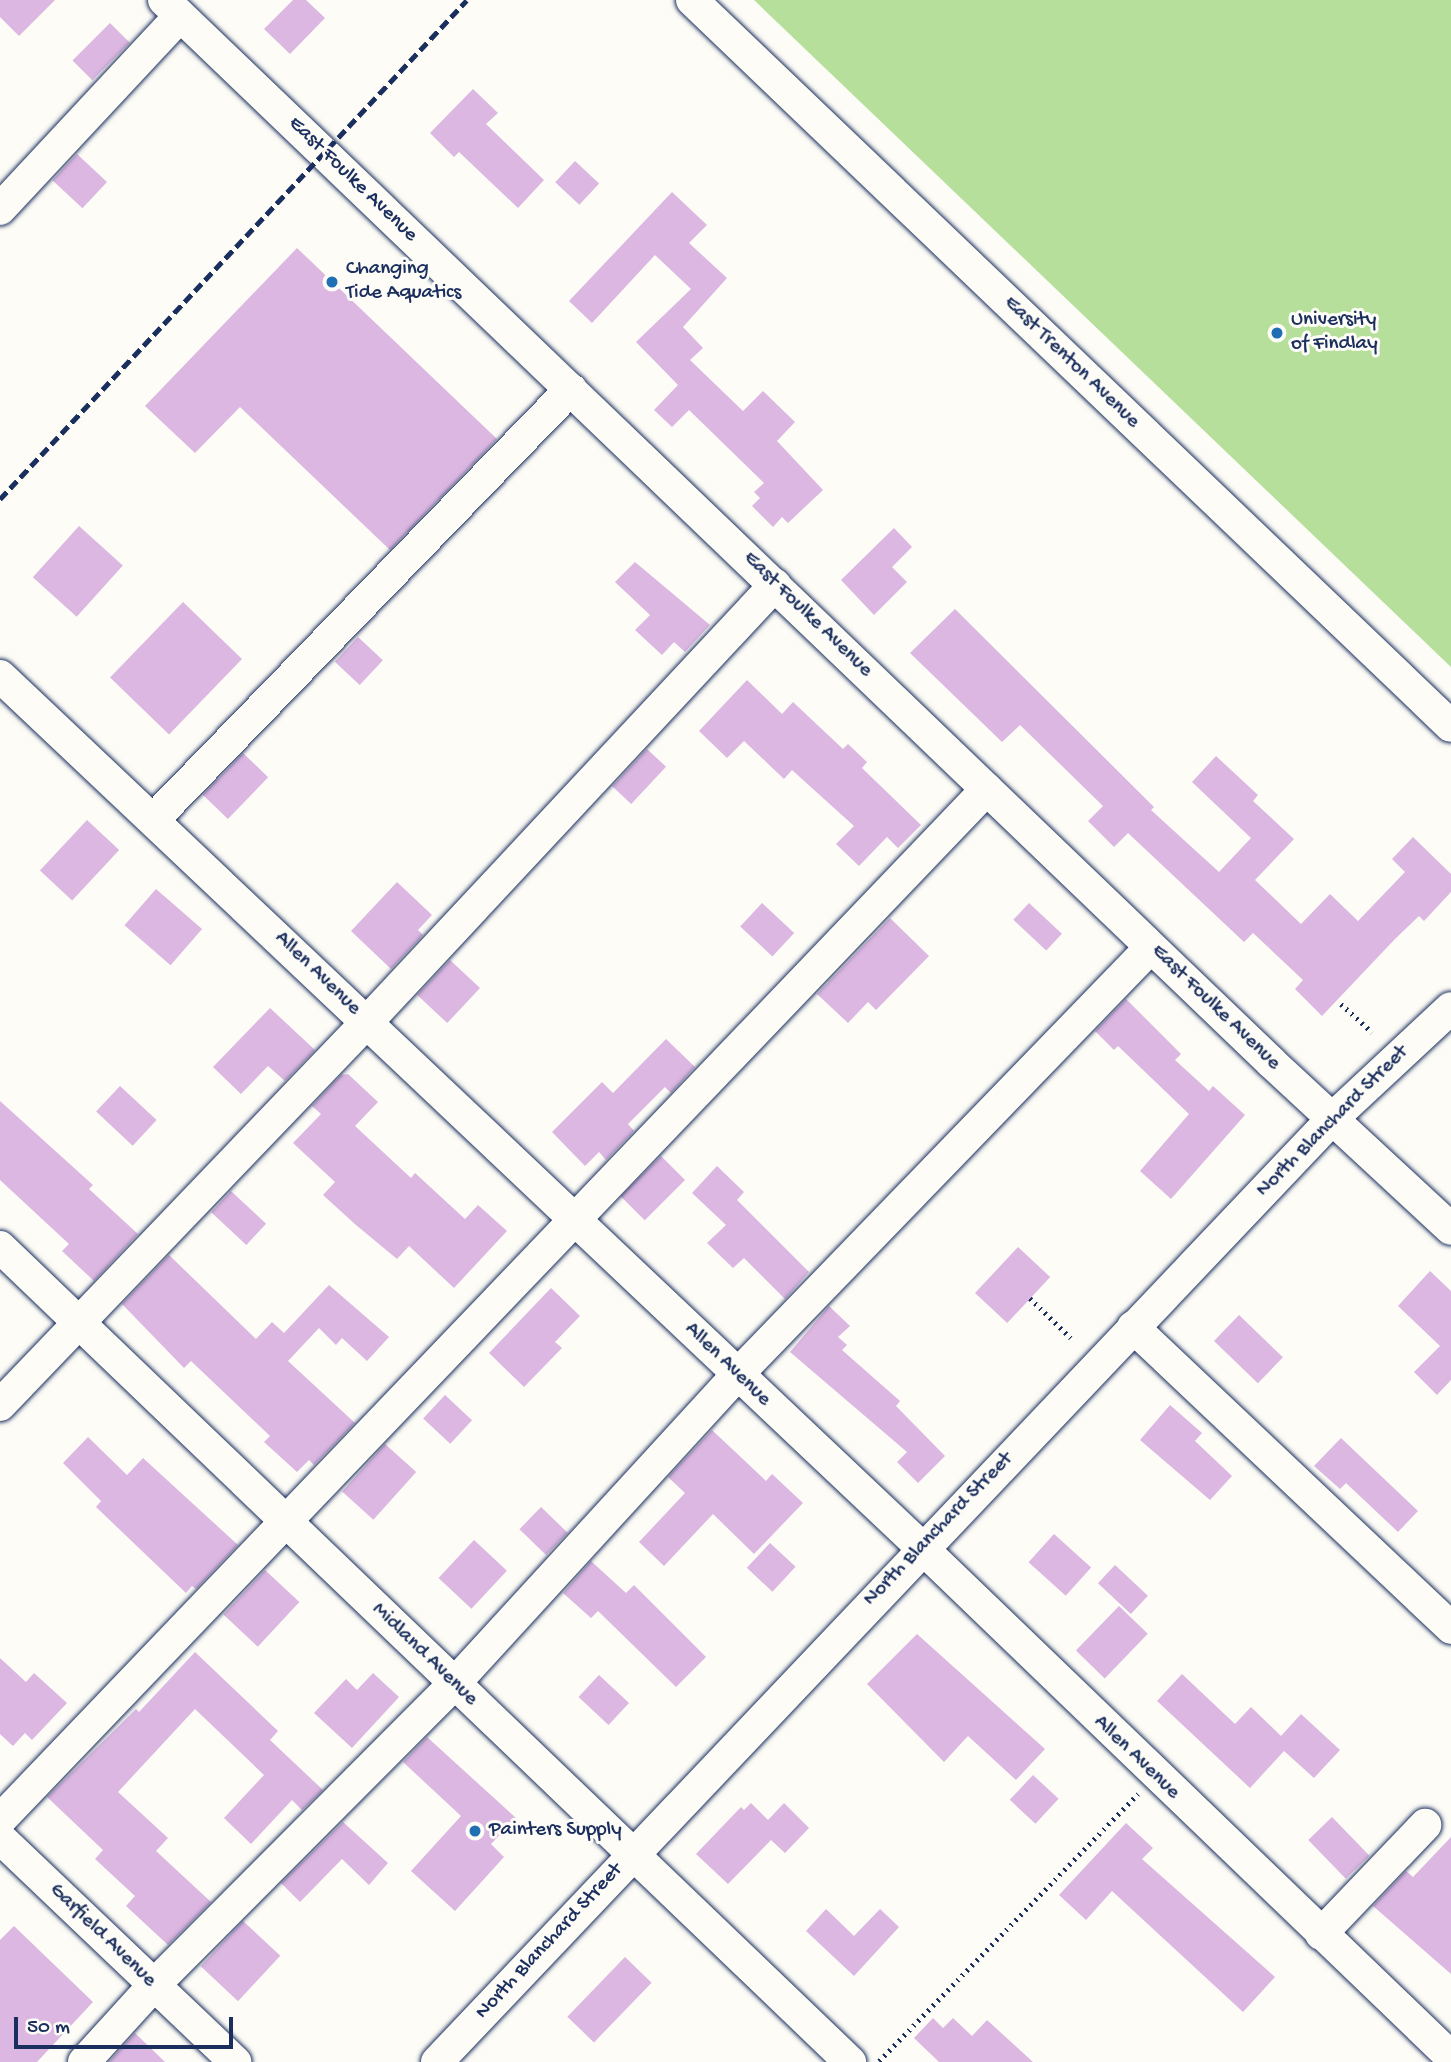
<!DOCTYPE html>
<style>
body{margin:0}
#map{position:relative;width:1451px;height:2062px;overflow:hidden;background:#fdfcf7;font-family:"Gochi Hand",sans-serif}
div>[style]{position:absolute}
.green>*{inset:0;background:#b5df9b}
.building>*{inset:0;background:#dcb7e1;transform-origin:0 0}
.path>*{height:4.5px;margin-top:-2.25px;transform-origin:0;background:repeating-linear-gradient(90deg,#1b2f5e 0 2px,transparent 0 7px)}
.roads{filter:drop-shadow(0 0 2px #1b2f5e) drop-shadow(0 0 2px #1b2f5e)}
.minor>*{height:32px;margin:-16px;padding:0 16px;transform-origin:16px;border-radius:16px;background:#fdfcf7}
.rail>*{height:5px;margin-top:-2.5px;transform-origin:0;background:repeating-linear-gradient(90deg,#1b2f5e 0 10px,transparent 0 15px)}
.dots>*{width:19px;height:19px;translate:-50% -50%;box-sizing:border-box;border:4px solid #fdfcf7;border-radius:50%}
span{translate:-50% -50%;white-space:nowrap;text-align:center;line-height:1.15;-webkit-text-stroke:6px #fdfcf7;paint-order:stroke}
.street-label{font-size:21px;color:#1b2f5e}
.poi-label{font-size:21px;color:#1b2f5e}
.left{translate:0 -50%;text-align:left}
.scale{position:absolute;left:14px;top:2017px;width:219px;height:32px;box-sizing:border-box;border:4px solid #1b2f5e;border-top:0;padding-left:9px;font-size:21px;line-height:24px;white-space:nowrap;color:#1b2f5e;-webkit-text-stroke:5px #fdfcf7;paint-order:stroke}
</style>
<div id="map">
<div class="green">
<div style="clip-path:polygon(754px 0,1451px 0,1451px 667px)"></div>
</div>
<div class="building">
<div style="clip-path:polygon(0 0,55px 0,19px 36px,0 17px)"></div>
<div style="clip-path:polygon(293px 0,306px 0,325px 18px,290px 54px,264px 29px)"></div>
<div style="left:110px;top:23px;width:28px;height:53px;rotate:45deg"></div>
<div style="clip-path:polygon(473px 89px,498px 113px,486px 124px,544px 180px,518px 208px,459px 152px,454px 157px,430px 133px)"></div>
<div style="left:77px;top:154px;width:41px;height:36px;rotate:43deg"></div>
<div style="left:575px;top:161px;width:33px;height:29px;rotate:43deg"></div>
<div style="clip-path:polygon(672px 192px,707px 225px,689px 243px,727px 278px,683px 327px,703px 348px,690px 360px,743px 411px,763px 391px,795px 422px,777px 441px,823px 490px,788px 523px,782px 517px,773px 527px,752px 506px,760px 498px,754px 492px,764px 483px,689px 410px,672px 427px,654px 410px,678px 385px,636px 342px,691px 289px,655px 255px,592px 323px,569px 301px)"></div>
<div style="clip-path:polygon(297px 248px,497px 439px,390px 550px,240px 407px,195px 453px,145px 406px)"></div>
<div style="left:79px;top:526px;width:59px;height:69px;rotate:42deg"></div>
<div style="clip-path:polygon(894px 528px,912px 547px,892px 567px,907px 582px,874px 615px,841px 580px)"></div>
<div style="clip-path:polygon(635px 562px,710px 625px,685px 652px,674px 642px,662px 655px,635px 630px,650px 615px,615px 582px)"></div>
<div style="left:183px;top:602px;width:82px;height:105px;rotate:44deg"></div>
<div style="clip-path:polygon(955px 609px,1154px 807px,1151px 810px,1219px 872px,1251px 838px,1192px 782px,1216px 756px,1258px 795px,1253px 801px,1294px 839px,1255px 880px,1301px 924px,1330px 894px,1358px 921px,1405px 872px,1392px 859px,1413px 837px,1451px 874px,1451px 892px,1424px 921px,1419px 916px,1395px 939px,1322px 1016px,1295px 989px,1303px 980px,1253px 933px,1244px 942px,1128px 833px,1114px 847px,1088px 821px,1103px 806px,1020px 725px,1002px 742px,910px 653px)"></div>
<div style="left:358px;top:637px;width:34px;height:34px;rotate:43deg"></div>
<div style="clip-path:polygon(747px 680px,782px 714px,793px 702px,843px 749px,848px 744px,867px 762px,862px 768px,921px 825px,898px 848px,887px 837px,859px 866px,836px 844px,854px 826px,792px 770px,784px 779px,744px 741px,727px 758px,699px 731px)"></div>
<div style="left:647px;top:749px;width:26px;height:51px;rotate:43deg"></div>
<div style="left:243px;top:753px;width:35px;height:58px;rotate:44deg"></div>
<div style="left:87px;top:820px;width:44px;height:69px;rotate:43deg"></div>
<div style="clip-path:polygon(397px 882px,432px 915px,418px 930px,423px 935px,391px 969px,351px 931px)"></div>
<div style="left:156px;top:889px;width:61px;height:48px;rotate:41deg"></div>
<div style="left:762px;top:903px;width:44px;height:32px;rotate:43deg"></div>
<div style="left:1029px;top:903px;width:45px;height:23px;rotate:43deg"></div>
<div style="clip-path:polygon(890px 918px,929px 956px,876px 1010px,868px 1002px,848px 1023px,817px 994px)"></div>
<div style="left:450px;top:960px;width:41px;height:48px;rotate:43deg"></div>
<div style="clip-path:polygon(1126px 999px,1181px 1054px,1175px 1060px,1209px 1091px,1213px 1086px,1245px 1115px,1171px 1199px,1140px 1171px,1189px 1114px,1118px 1046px,1114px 1050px,1095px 1031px)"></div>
<div style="clip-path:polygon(270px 1008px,315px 1050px,285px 1081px,268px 1066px,241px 1094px,213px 1067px)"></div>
<div style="clip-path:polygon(666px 1039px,695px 1067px,671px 1093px,665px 1087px,628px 1124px,634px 1131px,606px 1160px,599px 1152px,585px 1166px,552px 1132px,602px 1082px,613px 1093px)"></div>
<div style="clip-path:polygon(348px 1074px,378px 1102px,355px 1126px,411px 1178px,415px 1173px,465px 1219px,478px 1205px,507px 1231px,454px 1288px,409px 1246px,397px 1259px,356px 1225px,323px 1195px,335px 1182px,293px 1143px,321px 1114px,312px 1106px,341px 1075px)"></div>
<div style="left:120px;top:1086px;width:50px;height:35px;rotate:43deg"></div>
<div style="clip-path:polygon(0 1101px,93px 1185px,89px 1189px,138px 1234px,94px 1281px,62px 1251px,69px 1244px,0 1180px)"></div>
<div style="left:661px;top:1156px;width:34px;height:57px;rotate:45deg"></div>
<div style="clip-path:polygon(717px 1166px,744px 1192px,737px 1200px,809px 1272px,785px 1299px,744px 1258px,733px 1268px,707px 1243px,726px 1225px,692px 1193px)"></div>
<div style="left:231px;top:1191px;width:48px;height:29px;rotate:43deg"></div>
<div style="left:1018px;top:1247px;width:44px;height:63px;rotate:43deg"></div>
<div style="clip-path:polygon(169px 1255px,256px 1339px,272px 1322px,284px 1333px,329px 1285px,389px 1337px,367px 1361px,342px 1338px,336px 1345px,319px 1328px,288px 1361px,355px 1423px,314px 1465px,309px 1460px,297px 1472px,264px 1442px,270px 1436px,191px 1361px,184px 1368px,122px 1304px)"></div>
<div style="clip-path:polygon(1430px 1271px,1451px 1291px,1451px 1380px,1437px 1395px,1414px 1372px,1440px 1346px,1398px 1306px)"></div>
<div style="clip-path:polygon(551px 1288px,580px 1316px,555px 1342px,562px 1348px,524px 1387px,489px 1353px)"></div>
<div style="clip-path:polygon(829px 1306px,850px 1326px,838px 1337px,847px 1345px,842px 1350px,900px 1401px,896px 1406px,945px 1456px,918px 1483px,897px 1462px,907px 1452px,790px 1352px)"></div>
<div style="left:1239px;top:1315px;width:61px;height:36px;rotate:44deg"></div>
<div style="left:445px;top:1395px;width:37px;height:32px;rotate:43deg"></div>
<div style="clip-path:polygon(1170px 1405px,1202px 1433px,1195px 1441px,1232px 1476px,1210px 1500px,1140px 1440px)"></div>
<div style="clip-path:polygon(712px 1430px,766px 1481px,772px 1474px,803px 1503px,754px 1554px,713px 1514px,664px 1566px,639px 1542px,685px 1493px,668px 1477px)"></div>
<div style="clip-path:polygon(88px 1437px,127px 1475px,143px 1458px,238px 1545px,196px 1589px,192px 1586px,186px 1593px,164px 1572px,96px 1507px,101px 1501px,63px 1463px)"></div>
<div style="clip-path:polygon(1341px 1438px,1418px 1511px,1398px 1532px,1346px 1483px,1340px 1489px,1314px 1466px)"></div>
<div style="left:385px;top:1444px;width:42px;height:64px;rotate:42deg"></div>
<div style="left:541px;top:1507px;width:37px;height:31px;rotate:44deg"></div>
<div style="left:1054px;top:1534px;width:50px;height:38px;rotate:42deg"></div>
<div style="left:474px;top:1540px;width:45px;height:52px;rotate:43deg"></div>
<div style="left:770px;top:1543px;width:35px;height:34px;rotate:43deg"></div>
<div style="clip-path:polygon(591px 1561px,626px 1593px,634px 1585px,706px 1657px,676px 1687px,598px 1611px,591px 1618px,563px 1593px)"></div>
<div style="left:1115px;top:1565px;width:45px;height:25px;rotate:43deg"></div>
<div style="left:265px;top:1570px;width:47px;height:61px;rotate:43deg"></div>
<div style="left:1119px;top:1606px;width:40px;height:62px;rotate:44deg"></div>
<div style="clip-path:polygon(917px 1634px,1045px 1749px,1016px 1780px,968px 1736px,944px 1762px,867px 1684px)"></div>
<div style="clip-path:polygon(195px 1652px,278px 1731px,270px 1740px,323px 1790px,302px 1810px,292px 1800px,251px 1844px,224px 1818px,264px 1775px,195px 1709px,118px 1792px,168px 1838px,156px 1851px,211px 1902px,168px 1945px,126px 1906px,135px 1896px,95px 1859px,103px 1850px,47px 1797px,136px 1709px,139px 1712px)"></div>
<div style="clip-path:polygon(0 1658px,26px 1682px,34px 1673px,67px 1703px,32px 1740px,25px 1733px,13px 1746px,0 1734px)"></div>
<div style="clip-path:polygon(373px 1673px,399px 1697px,352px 1748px,314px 1713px,346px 1679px,357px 1690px)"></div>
<div style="clip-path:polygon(1182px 1674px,1235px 1724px,1251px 1707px,1281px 1736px,1301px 1714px,1340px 1750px,1314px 1778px,1284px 1751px,1250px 1788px,1157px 1701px)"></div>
<div style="left:599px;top:1675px;width:41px;height:30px;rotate:43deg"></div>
<div style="clip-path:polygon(427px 1737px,516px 1818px,491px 1844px,504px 1857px,455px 1911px,411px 1871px,461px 1816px,403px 1762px)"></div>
<div style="left:1033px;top:1775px;width:35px;height:34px;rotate:43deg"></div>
<div style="clip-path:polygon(751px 1803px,768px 1820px,784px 1803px,809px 1828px,785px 1853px,771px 1840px,728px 1884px,696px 1854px,741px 1807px,744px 1810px)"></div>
<div style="left:1332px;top:1817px;width:54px;height:33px;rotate:46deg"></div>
<div style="clip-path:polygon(343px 1822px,388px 1863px,369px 1885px,342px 1859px,300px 1902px,281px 1883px)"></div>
<div style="clip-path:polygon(1126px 1823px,1153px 1848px,1142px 1859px,1275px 1977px,1243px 2012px,1112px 1891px,1086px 1920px,1059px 1895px)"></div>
<div style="clip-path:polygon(1451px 1837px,1451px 1974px,1373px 1906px,1406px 1871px,1413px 1877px)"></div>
<div style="clip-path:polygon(826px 1909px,854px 1936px,880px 1909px,899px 1927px,854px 1976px,806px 1931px)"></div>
<div style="left:243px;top:1921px;width:51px;height:62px;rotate:43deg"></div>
<div style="clip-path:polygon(14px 1926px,93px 2002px,37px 2062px,0 2062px,0 1940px)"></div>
<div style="left:625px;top:1957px;width:37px;height:83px;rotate:44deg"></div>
<div style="clip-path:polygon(933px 2018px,943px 2028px,953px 2018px,972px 2036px,987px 2020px,1033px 2062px,939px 2062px,914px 2038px)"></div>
<div style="clip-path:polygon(135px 2033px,165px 2062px,109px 2062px)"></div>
</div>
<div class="path">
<div style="left:1341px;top:1004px;width:42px;rotate:42.1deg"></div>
<div style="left:1030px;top:1298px;width:57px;rotate:44.3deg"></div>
<div style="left:879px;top:2061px;width:372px;rotate:-45.9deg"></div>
</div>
<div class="roads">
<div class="minor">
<div style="left:164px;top:0;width:1535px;rotate:43.81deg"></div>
<div style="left:1272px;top:1063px;width:244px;rotate:42.8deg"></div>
<div style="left:692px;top:0;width:1050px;rotate:43.73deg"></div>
<div style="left:0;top:209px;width:264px;rotate:-47deg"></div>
<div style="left:0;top:676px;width:1269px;rotate:43.4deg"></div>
<div style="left:922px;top:1548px;width:734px;rotate:43.9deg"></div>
<div style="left:153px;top:820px;width:600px;rotate:-45.88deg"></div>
<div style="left:0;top:1247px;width:1178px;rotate:43.8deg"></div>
<div style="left:1133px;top:1327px;width:438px;rotate:43.4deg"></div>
<div style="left:0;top:1405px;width:530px;rotate:-46.22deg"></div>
<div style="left:367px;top:1022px;width:598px;rotate:-46.97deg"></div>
<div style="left:0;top:1820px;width:1427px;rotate:-46.25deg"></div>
<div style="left:0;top:1838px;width:325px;rotate:43.6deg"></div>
<div style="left:1321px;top:1934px;width:151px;rotate:-46.3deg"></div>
<div style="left:84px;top:2062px;width:104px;rotate:-47.7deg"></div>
<div style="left:154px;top:1985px;width:425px;rotate:-45.1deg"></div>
<div style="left:454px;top:1684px;width:419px;rotate:-47.5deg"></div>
<div style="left:737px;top:1375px;width:595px;rotate:-45.95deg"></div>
<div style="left:437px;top:2062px;width:1302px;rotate:-46.49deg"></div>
<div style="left:1333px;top:1118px;width:161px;rotate:-43deg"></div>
</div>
</div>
<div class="rail">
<div style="left:0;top:499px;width:683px;rotate:-46.9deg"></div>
</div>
<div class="dots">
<div style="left:332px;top:282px;background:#1f6fb2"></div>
<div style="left:1277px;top:333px;background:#1f6fb2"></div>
<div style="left:475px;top:1831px;background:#1f6fb2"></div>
</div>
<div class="street-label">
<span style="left:352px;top:180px;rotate:44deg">East Foulke Avenue</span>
<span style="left:1071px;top:363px;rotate:44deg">East Trenton Avenue</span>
<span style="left:807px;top:615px;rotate:44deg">East Foulke Avenue</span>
<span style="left:317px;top:974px;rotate:44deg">Allen Avenue</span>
<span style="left:1215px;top:1008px;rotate:44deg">East Foulke Avenue</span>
<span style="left:1333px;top:1122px;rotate:-45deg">North Blanchard Street</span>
<span style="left:727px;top:1365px;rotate:44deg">Allen Avenue</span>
<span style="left:939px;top:1530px;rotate:-46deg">North Blanchard Street</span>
<span style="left:424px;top:1655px;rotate:44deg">Midland Avenue</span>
<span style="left:1136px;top:1758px;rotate:44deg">Allen Avenue</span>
<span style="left:102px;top:1936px;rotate:44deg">Garfield Avenue</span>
<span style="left:550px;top:1942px;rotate:-47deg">North Blanchard Street</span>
</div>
<div class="poi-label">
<span class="left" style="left:346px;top:282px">Changing<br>Tide Aquatics</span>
<span class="left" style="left:1291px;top:333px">University<br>of Findlay</span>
<span class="left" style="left:489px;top:1831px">Painters Supply</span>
</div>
<div class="scale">50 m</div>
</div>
